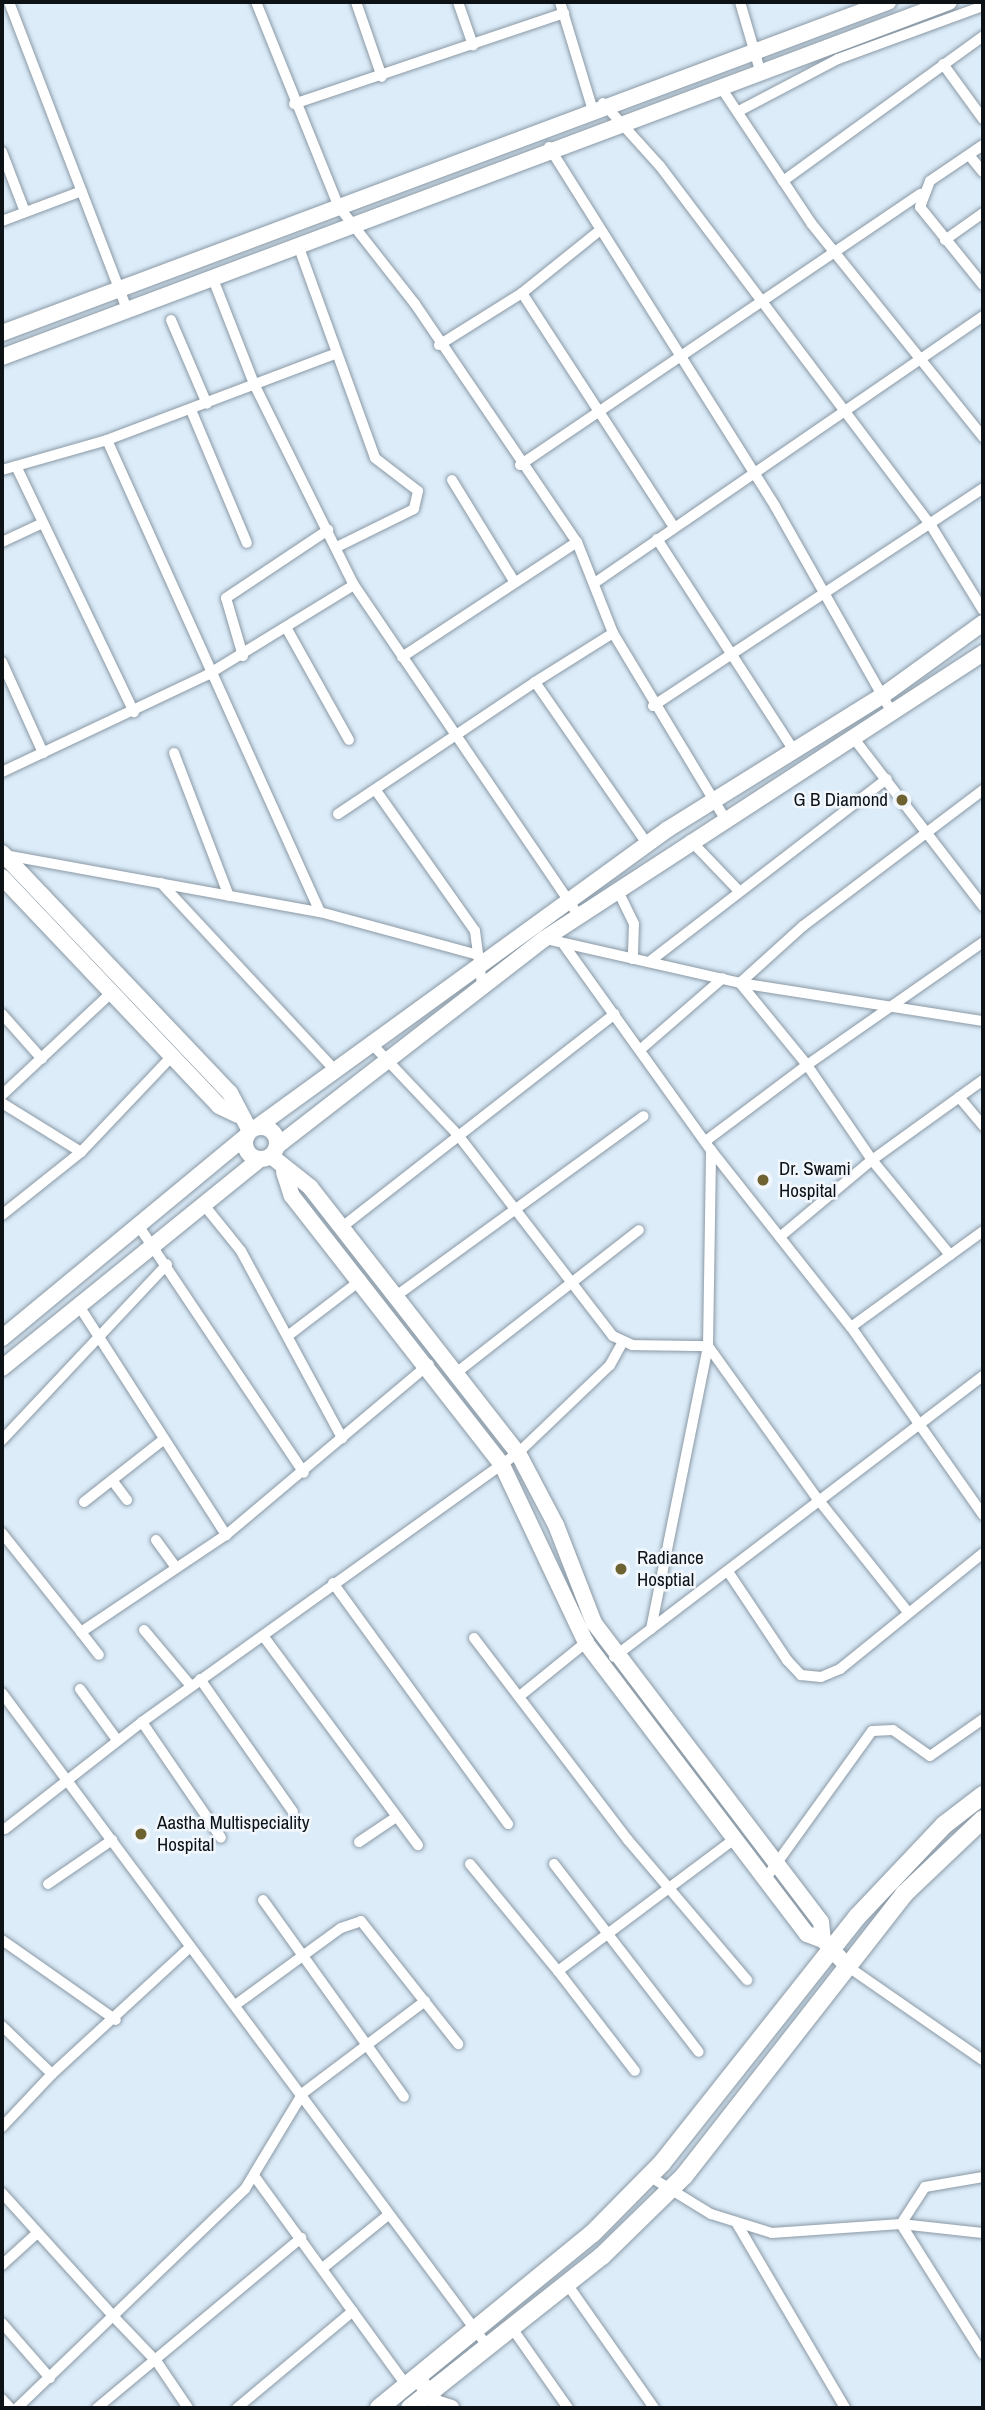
<!DOCTYPE html>
<style>
body{margin:0}
#map{position:relative;width:985px;height:2410px;overflow:hidden;background:#dcecf9;font-family:"Archivo Narrow",sans-serif}
div>[style]{position:absolute}
.roads{filter:drop-shadow(0 0 2px #8a99a5) drop-shadow(0 0 2px #8a99a5)}
.street>*{height:10px;margin:-5px;padding:0 5px;transform-origin:5px;border-radius:5px;background:#fff}
.secondary>*{height:16px;margin:-8px;padding:0 8px;transform-origin:8px;border-radius:8px;background:#fff}
.secondary>.ring{margin:-8px;padding:0;box-sizing:content-box;background:none;border:16px solid #fff;border-radius:50%}
.primary>*{height:18px;margin:-9px;padding:0 9px;transform-origin:9px;border-radius:9px;background:#fff}
.dots>*{width:19px;height:19px;translate:-50% -50%;box-sizing:border-box;border:4px solid #f1f7fd;border-radius:50%}
span{translate:-50% -50%;white-space:nowrap;text-align:center;line-height:1.15;-webkit-text-stroke:5px #f1f7fd;paint-order:stroke}
.poi-label{font-size:19px;color:#0d1217}
.right{translate:-100% -50%;text-align:right}
.left{translate:0 -50%;text-align:left}
.frame{position:absolute;inset:0;border:4px solid #0d1217;pointer-events:none}
</style>
<div id="map">
<div class="roads">
<div class="street">
<div style="left:9px;top:2px;width:330px;rotate:69deg"></div>
<div style="left:256px;top:2px;width:221px;rotate:68deg"></div>
<div style="left:339px;top:207px;width:123px;rotate:51.9deg"></div>
<div style="left:415px;top:304px;width:288px;rotate:55.8deg"></div>
<div style="left:577px;top:542px;width:98px;rotate:68.4deg"></div>
<div style="left:613px;top:633px;width:217px;rotate:58.9deg"></div>
<div style="left:356px;top:2px;width:79px;rotate:70.9deg"></div>
<div style="left:458px;top:2px;width:46px;rotate:70.8deg"></div>
<div style="left:560px;top:2px;width:110px;rotate:73.1deg"></div>
<div style="left:740px;top:2px;width:75px;rotate:73.7deg"></div>
<div style="left:943px;top:64px;width:68px;rotate:54deg"></div>
<div style="left:722px;top:89px;width:161px;rotate:56.4deg"></div>
<div style="left:811px;top:223px;width:275px;rotate:51.2deg"></div>
<div style="left:603px;top:103px;width:85px;rotate:47.9deg"></div>
<div style="left:660px;top:166px;width:448px;rotate:53deg"></div>
<div style="left:930px;top:524px;width:101px;rotate:58.4deg"></div>
<div style="left:294px;top:104px;width:285px;rotate:-18.6deg"></div>
<div style="left:739px;top:111px;width:112px;rotate:-27.7deg"></div>
<div style="left:838px;top:59px;width:154px;rotate:-20.1deg"></div>
<div style="left:983px;top:145px;width:64px;rotate:145.8deg"></div>
<div style="left:930px;top:181px;width:28px;rotate:111deg"></div>
<div style="left:920px;top:207px;width:100px;rotate:51.1deg"></div>
<div style="left:549px;top:147px;width:424px;rotate:57.8deg"></div>
<div style="left:775px;top:506px;width:236px;rotate:60.5deg"></div>
<div style="left:2px;top:152px;width:64px;rotate:69deg"></div>
<div style="left:969px;top:155px;width:22px;rotate:51deg"></div>
<div style="left:783px;top:181px;width:247px;rotate:-35.9deg"></div>
<div style="left:2px;top:221px;width:85px;rotate:-20.6deg"></div>
<div style="left:945px;top:240px;width:47px;rotate:-35.4deg"></div>
<div style="left:298px;top:245px;width:226px;rotate:70.1deg"></div>
<div style="left:375px;top:458px;width:54px;rotate:37.5deg"></div>
<div style="left:418px;top:491px;width:18px;rotate:103deg"></div>
<div style="left:414px;top:509px;width:86px;rotate:153.7deg"></div>
<div style="left:213px;top:279px;width:115px;rotate:68.6deg"></div>
<div style="left:255px;top:386px;width:222px;rotate:63.6deg"></div>
<div style="left:354px;top:585px;width:399px;rotate:55.8deg"></div>
<div style="left:522px;top:293px;width:279px;rotate:57deg"></div>
<div style="left:171px;top:320px;width:91px;rotate:66.8deg"></div>
<div style="left:439px;top:345px;width:98px;rotate:-32.1deg"></div>
<div style="left:522px;top:293px;width:99px;rotate:-38.8deg"></div>
<div style="left:191px;top:410px;width:144px;rotate:67.2deg"></div>
<div style="left:107px;top:440px;width:518px;rotate:65.71deg"></div>
<div style="left:520px;top:465px;width:484px;rotate:-34.1deg"></div>
<div style="left:16px;top:466px;width:273px;rotate:64.4deg"></div>
<div style="left:2px;top:470px;width:109px;rotate:-15.9deg"></div>
<div style="left:107px;top:440px;width:244px;rotate:-20.7deg"></div>
<div style="left:452px;top:480px;width:119px;rotate:58.5deg"></div>
<div style="left:657px;top:539px;width:252px;rotate:57.1deg"></div>
<div style="left:2px;top:542px;width:45px;rotate:-24.9deg"></div>
<div style="left:596px;top:582px;width:470px;rotate:-34.5deg"></div>
<div style="left:287px;top:629px;width:127px;rotate:60.8deg"></div>
<div style="left:243px;top:656px;width:60px;rotate:-106.3deg"></div>
<div style="left:226px;top:598px;width:123px;rotate:-33.7deg"></div>
<div style="left:402px;top:657px;width:209px;rotate:-33.3deg"></div>
<div style="left:2px;top:662px;width:100px;rotate:65.7deg"></div>
<div style="left:535px;top:682px;width:92px;rotate:-32.1deg"></div>
<div style="left:653px;top:706px;width:396px;rotate:-33.4deg"></div>
<div style="left:852px;top:736px;width:215px;rotate:52.4deg"></div>
<div style="left:174px;top:753px;width:153px;rotate:69deg"></div>
<div style="left:2px;top:772px;width:227px;rotate:-25.3deg"></div>
<div style="left:207px;top:675px;width:172px;rotate:-31.5deg"></div>
<div style="left:983px;top:790px;width:226px;rotate:142.9deg"></div>
<div style="left:803px;top:926px;width:85px;rotate:137.9deg"></div>
<div style="left:740px;top:983px;width:106px;rotate:50.7deg"></div>
<div style="left:807px;top:1065px;width:215px;rotate:-34.9deg"></div>
<div style="left:377px;top:792px;width:170px;rotate:54.8deg"></div>
<div style="left:475px;top:931px;width:53px;rotate:82.5deg"></div>
<div style="left:338px;top:814px;width:237px;rotate:-33.8deg"></div>
<div style="left:535px;top:682px;width:197px;rotate:55.3deg"></div>
<div style="left:690px;top:840px;width:69px;rotate:46.2deg"></div>
<div style="left:5px;top:855px;width:320px;rotate:10.3deg"></div>
<div style="left:320px;top:912px;width:164px;rotate:15.2deg"></div>
<div style="left:161px;top:883px;width:253px;rotate:47.1deg"></div>
<div style="left:617px;top:889px;width:39px;rotate:64deg"></div>
<div style="left:634px;top:924px;width:35px;rotate:92deg"></div>
<div style="left:542px;top:938px;width:203px;rotate:12.8deg"></div>
<div style="left:740px;top:983px;width:246px;rotate:8.9deg"></div>
<div style="left:564px;top:945px;width:252px;rotate:54.4deg"></div>
<div style="left:711px;top:1150px;width:226px;rotate:51.7deg"></div>
<div style="left:851px;top:1327px;width:230px;rotate:54.9deg"></div>
<div style="left:649px;top:962px;width:300px;rotate:-37.6deg"></div>
<div style="left:2px;top:1014px;width:60px;rotate:48.4deg"></div>
<div style="left:370px;top:1042px;width:128px;rotate:46.6deg"></div>
<div style="left:458px;top:1135px;width:254px;rotate:52.4deg"></div>
<div style="left:613px;top:1336px;width:21px;rotate:25deg"></div>
<div style="left:632px;top:1345px;width:76px;rotate:0.8deg"></div>
<div style="left:708px;top:1346px;width:187px;rotate:54.4deg"></div>
<div style="left:817px;top:1498px;width:146px;rotate:51.4deg"></div>
<div style="left:641px;top:1049px;width:108px;rotate:-40.9deg"></div>
<div style="left:2px;top:1095px;width:146px;rotate:-43.1deg"></div>
<div style="left:959px;top:1097px;width:38px;rotate:50deg"></div>
<div style="left:2px;top:1103px;width:93px;rotate:31.8deg"></div>
<div style="left:707px;top:1140px;width:125px;rotate:-36.9deg"></div>
<div style="left:807px;top:1065px;width:115px;rotate:55.6deg"></div>
<div style="left:872px;top:1160px;width:123px;rotate:50.6deg"></div>
<div style="left:204px;top:1205px;width:59px;rotate:51.2deg"></div>
<div style="left:241px;top:1251px;width:213px;rotate:61.6deg"></div>
<div style="left:2px;top:1215px;width:101px;rotate:-38.6deg"></div>
<div style="left:81px;top:1152px;width:132px;rotate:-46.5deg"></div>
<div style="left:138px;top:1225px;width:298px;rotate:56.2deg"></div>
<div style="left:342px;top:1227px;width:346px;rotate:-38deg"></div>
<div style="left:781px;top:1236px;width:119px;rotate:-39.9deg"></div>
<div style="left:872px;top:1160px;width:137px;rotate:-35.8deg"></div>
<div style="left:396px;top:1296px;width:306px;rotate:-36deg"></div>
<div style="left:81px;top:1309px;width:269px;rotate:57.3deg"></div>
<div style="left:851px;top:1327px;width:163px;rotate:-36deg"></div>
<div style="left:289px;top:1335px;width:91px;rotate:-37.4deg"></div>
<div style="left:456px;top:1373px;width:232px;rotate:-38deg"></div>
<div style="left:2px;top:1440px;width:241px;rotate:-46.8deg"></div>
<div style="left:112px;top:1480px;width:25px;rotate:53deg"></div>
<div style="left:84px;top:1502px;width:100px;rotate:-38.1deg"></div>
<div style="left:2px;top:1533px;width:127px;rotate:51.4deg"></div>
<div style="left:81px;top:1632px;width:174px;rotate:-33.8deg"></div>
<div style="left:226px;top:1535px;width:265px;rotate:-40.1deg"></div>
<div style="left:156px;top:1540px;width:34px;rotate:54deg"></div>
<div style="left:729px;top:1573px;width:105px;rotate:56.3deg"></div>
<div style="left:787px;top:1660px;width:21px;rotate:47deg"></div>
<div style="left:801px;top:1675px;width:20px;rotate:6deg"></div>
<div style="left:821px;top:1677px;width:21px;rotate:-23deg"></div>
<div style="left:840px;top:1669px;width:184px;rotate:-39deg"></div>
<div style="left:333px;top:1583px;width:298px;rotate:54deg"></div>
<div style="left:651px;top:1629px;width:289px;rotate:-78.6deg"></div>
<div style="left:708px;top:1346px;width:196px;rotate:-89.1deg"></div>
<div style="left:144px;top:1630px;width:73px;rotate:50deg"></div>
<div style="left:81px;top:1632px;width:29px;rotate:52deg"></div>
<div style="left:264px;top:1637px;width:259px;rotate:53.5deg"></div>
<div style="left:474px;top:1638px;width:254px;rotate:52.7deg"></div>
<div style="left:628px;top:1840px;width:184px;rotate:49.6deg"></div>
<div style="left:614px;top:1657px;width:464px;rotate:-37.3deg"></div>
<div style="left:200px;top:1679px;width:162px;rotate:55deg"></div>
<div style="left:80px;top:1689px;width:63px;rotate:54deg"></div>
<div style="left:2px;top:1693px;width:815px;rotate:53.38deg"></div>
<div style="left:521px;top:1695px;width:87px;rotate:-39deg"></div>
<div style="left:142px;top:1722px;width:140px;rotate:55.7deg"></div>
<div style="left:5px;top:1829px;width:174px;rotate:-38deg"></div>
<div style="left:142px;top:1722px;width:462px;rotate:-35.6deg"></div>
<div style="left:518px;top:1453px;width:127px;rotate:-43.7deg"></div>
<div style="left:610px;top:1365px;width:25px;rotate:-61deg"></div>
<div style="left:359px;top:1842px;width:45px;rotate:-34deg"></div>
<div style="left:470px;top:1864px;width:139px;rotate:50.6deg"></div>
<div style="left:558px;top:1971px;width:222px;rotate:-36.8deg"></div>
<div style="left:554px;top:1864px;width:237px;rotate:52.4deg"></div>
<div style="left:766px;top:1878px;width:181px;rotate:-54.2deg"></div>
<div style="left:872px;top:1731px;width:21px;rotate:-3deg"></div>
<div style="left:893px;top:1730px;width:45px;rotate:35.1deg"></div>
<div style="left:930px;top:1756px;width:65px;rotate:-34.9deg"></div>
<div style="left:48px;top:1884px;width:78px;rotate:-34.5deg"></div>
<div style="left:263px;top:1900px;width:242px;rotate:54.4deg"></div>
<div style="left:2px;top:1940px;width:139px;rotate:35.1deg"></div>
<div style="left:847px;top:1966px;width:165px;rotate:34.7deg"></div>
<div style="left:558px;top:1971px;width:126px;rotate:52.4deg"></div>
<div style="left:238px;top:2003px;width:127px;rotate:-36.1deg"></div>
<div style="left:341px;top:1928px;width:21px;rotate:-19deg"></div>
<div style="left:361px;top:1921px;width:157px;rotate:51.7deg"></div>
<div style="left:2px;top:2026px;width:69px;rotate:43.8deg"></div>
<div style="left:52px;top:2074px;width:73px;rotate:133.3deg"></div>
<div style="left:52px;top:2074px;width:183px;rotate:-42.6deg"></div>
<div style="left:649px;top:2176px;width:73px;rotate:31.5deg"></div>
<div style="left:711px;top:2214px;width:64px;rotate:17.3deg"></div>
<div style="left:772px;top:2233px;width:129px;rotate:-4deg"></div>
<div style="left:901px;top:2224px;width:82px;rotate:6.3deg"></div>
<div style="left:255px;top:2177px;width:258px;rotate:54deg"></div>
<div style="left:983px;top:2177px;width:59px;rotate:170.2deg"></div>
<div style="left:925px;top:2187px;width:44px;rotate:123deg"></div>
<div style="left:901px;top:2224px;width:154px;rotate:57.8deg"></div>
<div style="left:2px;top:2193px;width:166px;rotate:47.9deg"></div>
<div style="left:113px;top:2316px;width:183px;rotate:-43.9deg"></div>
<div style="left:245px;top:2189px;width:112px;rotate:-58.9deg"></div>
<div style="left:303px;top:2093px;width:153px;rotate:-37deg"></div>
<div style="left:736px;top:2222px;width:216px;rotate:59.6deg"></div>
<div style="left:2px;top:2265px;width:45px;rotate:-42.3deg"></div>
<div style="left:324px;top:2267px;width:82px;rotate:-39.1deg"></div>
<div style="left:567px;top:2284px;width:151px;rotate:54.9deg"></div>
<div style="left:2px;top:2323px;width:73px;rotate:48.9deg"></div>
<div style="left:512px;top:2328px;width:98px;rotate:55deg"></div>
<div style="left:2px;top:2399px;width:12px;rotate:48deg"></div>
<div style="left:17px;top:2408px;width:133px;rotate:-43.8deg"></div>
<div style="left:113px;top:2316px;width:64px;rotate:46.3deg"></div>
<div style="left:157px;top:2362px;width:55px;rotate:56deg"></div>
<div style="left:97px;top:2408px;width:266px;rotate:-39.8deg"></div>
<div style="left:237px;top:2408px;width:151px;rotate:-39.9deg"></div>
</div>
<div class="secondary">
<div style="left:2px;top:333px;width:946px;rotate:-20.49deg"></div>
<div style="left:2px;top:357px;width:1011px;rotate:-20.55deg"></div>
<div style="left:2px;top:853px;width:331px;rotate:46.5deg"></div>
<div style="left:230px;top:1093px;width:43px;rotate:62.2deg"></div>
<div style="left:2px;top:877px;width:315px;rotate:46.5deg"></div>
<div style="left:219px;top:1106px;width:21px;rotate:25deg"></div>
<div class="ring" style="left:245px;top:1127px;width:16px;height:16px"></div>
<div style="left:257px;top:1127px;width:508px;rotate:-35.94deg"></div>
<div style="left:668px;top:829px;width:252px;rotate:-31.9deg"></div>
<div style="left:882px;top:696px;width:125px;rotate:-35.9deg"></div>
<div style="left:277px;top:1146px;width:338px;rotate:-37.8deg"></div>
<div style="left:544px;top:939px;width:524px;rotate:-33.08deg"></div>
<div style="left:271px;top:1156px;width:50px;rotate:38.5deg"></div>
<div style="left:310px;top:1187px;width:338px;rotate:52deg"></div>
<div style="left:518px;top:1453px;width:81px;rotate:62.2deg"></div>
<div style="left:556px;top:1525px;width:105px;rotate:68.8deg"></div>
<div style="left:594px;top:1623px;width:375px;rotate:52.8deg"></div>
<div style="left:821px;top:1922px;width:18px;rotate:84deg"></div>
<div style="left:284px;top:1172px;width:25px;rotate:72deg"></div>
<div style="left:292px;top:1196px;width:341px;rotate:52deg"></div>
<div style="left:502px;top:1465px;width:197px;rotate:64.7deg"></div>
<div style="left:586px;top:1643px;width:365px;rotate:52.8deg"></div>
<div style="left:807px;top:1934px;width:17px;rotate:21deg"></div>
<div style="left:823px;top:1940px;width:35px;rotate:47deg"></div>
<div style="left:2px;top:1338px;width:318px;rotate:-39.6deg"></div>
<div style="left:2px;top:1368px;width:332px;rotate:-39deg"></div>
<div style="left:418px;top:2378px;width:31px;rotate:54deg"></div>
<div style="left:436px;top:2403px;width:16px;rotate:18deg"></div>
</div>
<div class="primary">
<div style="left:379px;top:2408px;width:276px;rotate:-39.3deg"></div>
<div style="left:593px;top:2233px;width:98px;rotate:-45.4deg"></div>
<div style="left:662px;top:2163px;width:314px;rotate:-51.6deg"></div>
<div style="left:857px;top:1917px;width:127px;rotate:-46.6deg"></div>
<div style="left:944px;top:1825px;width:49px;rotate:-37.6deg"></div>
<div style="left:410px;top:2408px;width:245px;rotate:-38.4deg"></div>
<div style="left:602px;top:2256px;width:115px;rotate:-44.3deg"></div>
<div style="left:684px;top:2176px;width:358px;rotate:-52deg"></div>
<div style="left:904px;top:1894px;width:109px;rotate:-43.5deg"></div>
</div>
</div>
<div class="dots">
<div style="left:902px;top:800px;background:#6e6330"></div>
<div style="left:763px;top:1180px;background:#6e6330"></div>
<div style="left:621px;top:1569px;background:#6e6330"></div>
<div style="left:141px;top:1834px;background:#6e6330"></div>
</div>
<div class="poi-label">
<span class="right" style="left:888px;top:800px">G B Diamond</span>
<span class="left" style="left:779px;top:1180px">Dr. Swami<br>Hospital</span>
<span class="left" style="left:637px;top:1569px">Radiance<br>Hosptial</span>
<span class="left" style="left:157px;top:1834px">Aastha Multispeciality<br>Hospital</span>
</div>
<div class="frame"></div>
</div>
